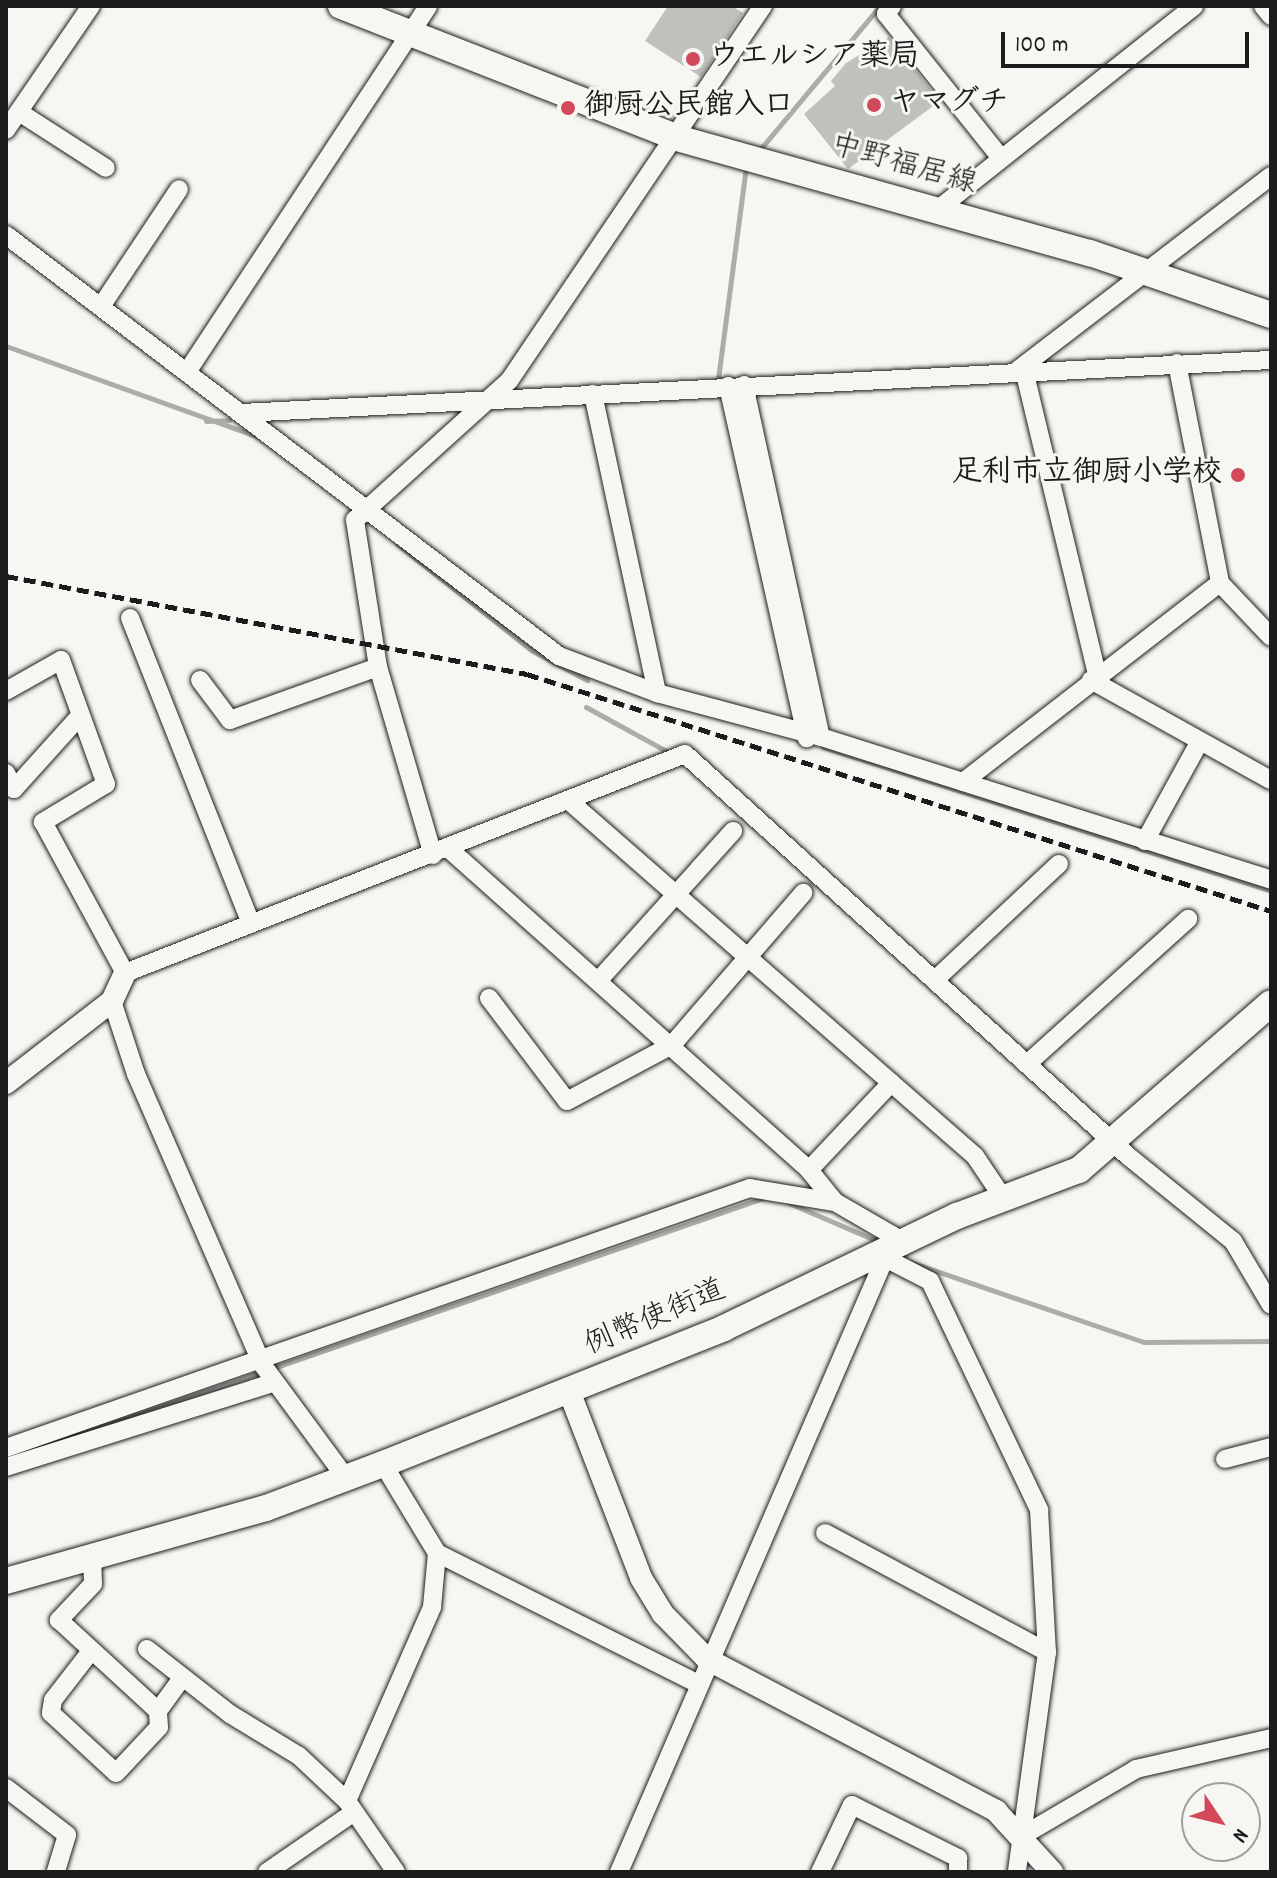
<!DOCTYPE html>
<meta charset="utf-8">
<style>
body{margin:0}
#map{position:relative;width:1277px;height:1878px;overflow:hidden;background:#f6f6f2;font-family:Dekko,"Klee One",sans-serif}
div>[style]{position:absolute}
.stream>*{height:5px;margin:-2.5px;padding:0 2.5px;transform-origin:2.5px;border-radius:2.5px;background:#acaca9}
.building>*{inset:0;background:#c0c0bd}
.roads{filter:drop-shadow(0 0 2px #1c1c1c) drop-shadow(0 0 2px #1c1c1c)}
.minor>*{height:18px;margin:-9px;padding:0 9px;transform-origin:9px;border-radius:9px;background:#f6f6f2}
.tertiary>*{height:22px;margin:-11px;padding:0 11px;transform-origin:11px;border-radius:11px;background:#f6f6f2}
.secondary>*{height:26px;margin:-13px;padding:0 13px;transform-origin:13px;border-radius:13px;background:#f6f6f2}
.rail>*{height:5px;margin-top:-2.5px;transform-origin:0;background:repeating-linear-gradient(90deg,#1c1c1c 0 12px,transparent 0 18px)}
.dots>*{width:22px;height:22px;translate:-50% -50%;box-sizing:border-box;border:4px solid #f6f6f2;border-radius:50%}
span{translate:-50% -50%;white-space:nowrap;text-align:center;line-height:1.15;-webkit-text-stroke:6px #f6f6f2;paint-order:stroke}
.poi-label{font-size:30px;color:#1c1c1c;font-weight:700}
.left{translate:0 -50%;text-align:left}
.right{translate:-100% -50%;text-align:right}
.street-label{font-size:30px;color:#1c1c1c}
.frame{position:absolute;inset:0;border:8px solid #1c1c1c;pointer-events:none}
.north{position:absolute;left:1181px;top:1782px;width:80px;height:80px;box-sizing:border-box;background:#f6f6f2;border:2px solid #9f9f9c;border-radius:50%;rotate:125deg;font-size:22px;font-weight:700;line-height:32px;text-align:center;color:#1c1c1c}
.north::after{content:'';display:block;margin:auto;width:28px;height:36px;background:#d1495b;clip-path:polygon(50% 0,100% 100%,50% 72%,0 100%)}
.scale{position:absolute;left:1001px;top:32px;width:248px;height:36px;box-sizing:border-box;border:4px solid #1c1c1c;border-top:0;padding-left:10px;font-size:24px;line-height:28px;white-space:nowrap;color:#1c1c1c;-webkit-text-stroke:6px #f6f6f2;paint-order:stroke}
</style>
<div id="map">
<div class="stream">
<div style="left:757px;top:153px;width:192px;rotate:-50.1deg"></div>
<div style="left:6px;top:346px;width:272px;rotate:19.8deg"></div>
<div style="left:725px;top:383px;width:8px;rotate:-150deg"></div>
<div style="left:718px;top:379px;width:215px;rotate:-82.5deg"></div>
<div style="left:206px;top:421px;width:23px;rotate:-2deg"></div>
<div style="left:397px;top:544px;width:171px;rotate:38.3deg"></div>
<div style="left:531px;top:650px;width:64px;rotate:28.2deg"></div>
<div style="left:586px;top:707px;width:96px;rotate:28.7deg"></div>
<div style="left:823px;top:747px;width:471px;rotate:17.8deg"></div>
<div style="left:789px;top:1203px;width:101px;rotate:23.3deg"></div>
<div style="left:910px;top:1262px;width:247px;rotate:18.9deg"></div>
<div style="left:1144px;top:1342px;width:127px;rotate:-0.5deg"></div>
<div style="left:112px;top:1424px;width:689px;rotate:-19.14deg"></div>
</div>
<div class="building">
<div style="clip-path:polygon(668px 6px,732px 6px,743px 13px,701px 77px,645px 41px)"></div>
<div style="clip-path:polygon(889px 37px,940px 101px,848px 169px,804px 114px,835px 86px,831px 81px,846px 63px)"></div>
</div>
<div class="roads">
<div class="minor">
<div style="left:892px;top:6px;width:10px;rotate:127deg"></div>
<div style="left:886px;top:14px;width:184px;rotate:51.4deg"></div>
<div style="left:1263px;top:6px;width:13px;rotate:51deg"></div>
<div style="left:19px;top:112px;width:103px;rotate:32.8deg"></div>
<div style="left:6px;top:130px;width:150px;rotate:-55.6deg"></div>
<div style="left:937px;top:210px;width:328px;rotate:-38.4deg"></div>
<div style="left:6px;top:235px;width:695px;rotate:37.28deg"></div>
<div style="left:559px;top:656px;width:105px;rotate:20.7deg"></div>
<div style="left:657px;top:693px;width:170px;rotate:15deg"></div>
<div style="left:821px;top:737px;width:472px;rotate:17.6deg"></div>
<div style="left:102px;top:305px;width:139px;rotate:-56.4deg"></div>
<div style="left:1177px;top:363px;width:224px;rotate:78.9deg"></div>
<div style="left:1220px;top:583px;width:74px;rotate:46.6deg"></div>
<div style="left:1018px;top:370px;width:319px;rotate:-37.5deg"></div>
<div style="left:1024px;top:370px;width:314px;rotate:76.5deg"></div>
<div style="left:187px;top:372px;width:438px;rotate:-56.6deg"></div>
<div style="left:744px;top:385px;width:360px;rotate:77.7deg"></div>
<div style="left:728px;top:386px;width:361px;rotate:77.4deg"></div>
<div style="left:593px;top:394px;width:306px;rotate:77.9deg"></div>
<div style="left:242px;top:413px;width:1030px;rotate:-2.95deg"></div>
<div style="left:130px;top:618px;width:329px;rotate:68.4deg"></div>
<div style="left:200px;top:680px;width:50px;rotate:53.1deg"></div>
<div style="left:230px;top:720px;width:157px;rotate:-19.7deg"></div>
<div style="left:1091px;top:680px;width:206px;rotate:29.1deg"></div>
<div style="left:6px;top:691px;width:63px;rotate:-29.4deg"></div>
<div style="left:61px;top:660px;width:132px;rotate:70.1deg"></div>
<div style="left:106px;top:784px;width:74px;rotate:148.9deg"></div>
<div style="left:43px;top:822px;width:172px;rotate:61.5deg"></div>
<div style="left:125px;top:973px;width:601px;rotate:-21.36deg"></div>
<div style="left:685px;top:754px;width:598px;rotate:42.22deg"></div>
<div style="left:1128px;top:1156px;width:135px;rotate:39deg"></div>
<div style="left:1233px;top:1241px;width:74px;rotate:59.3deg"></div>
<div style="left:6px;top:773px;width:18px;rotate:63deg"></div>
<div style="left:14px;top:789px;width:96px;rotate:-48deg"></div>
<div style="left:963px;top:782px;width:325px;rotate:-37.8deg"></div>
<div style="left:568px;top:800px;width:541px;rotate:41.18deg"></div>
<div style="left:975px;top:1156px;width:50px;rotate:56.3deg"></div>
<div style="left:1145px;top:841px;width:114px;rotate:-61.2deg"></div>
<div style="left:449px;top:849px;width:482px;rotate:41.7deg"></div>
<div style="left:809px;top:1170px;width:41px;rotate:50.9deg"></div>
<div style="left:835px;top:1202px;width:80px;rotate:30.1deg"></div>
<div style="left:433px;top:855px;width:196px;rotate:-106.3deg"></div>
<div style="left:378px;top:667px;width:149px;rotate:-98.9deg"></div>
<div style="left:355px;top:520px;width:207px;rotate:-42.1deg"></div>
<div style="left:509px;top:381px;width:453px;rotate:-55.9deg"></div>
<div style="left:937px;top:978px;width:167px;rotate:-43.1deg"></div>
<div style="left:598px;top:981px;width:202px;rotate:-48deg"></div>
<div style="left:489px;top:998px;width:129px;rotate:52.9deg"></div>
<div style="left:567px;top:1101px;width:119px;rotate:-28.1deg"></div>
<div style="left:672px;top:1045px;width:201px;rotate:-49.2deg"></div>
<div style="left:112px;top:1001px;width:77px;rotate:71.8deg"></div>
<div style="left:136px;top:1074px;width:316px;rotate:66.5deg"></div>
<div style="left:262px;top:1364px;width:142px;rotate:53.6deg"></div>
<div style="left:1027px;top:1064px;width:217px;rotate:-42deg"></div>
<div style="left:809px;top:1170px;width:120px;rotate:-46.7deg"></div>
<div style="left:889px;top:1249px;width:10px;rotate:114deg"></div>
<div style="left:885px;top:1258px;width:51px;rotate:27.1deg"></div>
<div style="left:930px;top:1281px;width:254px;rotate:64.5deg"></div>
<div style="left:1039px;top:1510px;width:142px;rotate:86.8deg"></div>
<div style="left:1047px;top:1652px;width:222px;rotate:97.8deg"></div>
<div style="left:6px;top:1448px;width:788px;rotate:-19.26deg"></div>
<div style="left:750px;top:1188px;width:86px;rotate:9.4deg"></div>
<div style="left:1225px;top:1459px;width:48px;rotate:-14.6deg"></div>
<div style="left:6px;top:1467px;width:282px;rotate:-17.5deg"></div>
<div style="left:825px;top:1533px;width:252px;rotate:28.2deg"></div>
<div style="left:437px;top:1553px;width:291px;rotate:26.6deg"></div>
<div style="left:92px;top:1555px;width:29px;rotate:88deg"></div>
<div style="left:93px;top:1584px;width:50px;rotate:133.4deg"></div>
<div style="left:59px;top:1620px;width:134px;rotate:42.6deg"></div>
<div style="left:158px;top:1711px;width:39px;rotate:-54deg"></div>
<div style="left:147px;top:1649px;width:105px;rotate:38.1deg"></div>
<div style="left:230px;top:1714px;width:81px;rotate:31.3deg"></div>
<div style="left:299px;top:1756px;width:66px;rotate:43.2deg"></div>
<div style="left:347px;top:1801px;width:86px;rotate:55.4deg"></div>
<div style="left:91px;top:1651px;width:62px;rotate:127.8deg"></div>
<div style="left:53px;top:1700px;width:13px;rotate:99deg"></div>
<div style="left:51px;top:1713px;width:88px;rotate:42.7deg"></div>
<div style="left:116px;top:1773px;width:63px;rotate:-46.9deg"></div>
<div style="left:159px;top:1727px;width:16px;rotate:-94deg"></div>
<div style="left:6px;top:1788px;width:77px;rotate:37.6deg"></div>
<div style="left:67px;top:1835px;width:39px;rotate:107deg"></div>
<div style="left:347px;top:1801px;width:212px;rotate:-66.3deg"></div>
<div style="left:432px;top:1607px;width:54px;rotate:-84.7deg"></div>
<div style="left:437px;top:1553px;width:104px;rotate:-121.2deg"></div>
<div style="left:1022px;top:1836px;width:132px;rotate:-30.4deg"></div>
<div style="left:1136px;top:1769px;width:139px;rotate:-12.9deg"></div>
<div style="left:267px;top:1872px;width:101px;rotate:-34.5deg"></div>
<div style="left:619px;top:1872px;width:669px;rotate:-66.58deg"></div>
<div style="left:820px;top:1872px;width:74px;rotate:-64.5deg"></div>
<div style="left:852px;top:1805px;width:119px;rotate:26.6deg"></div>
<div style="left:958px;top:1858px;width:14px;rotate:90deg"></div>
</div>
<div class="tertiary">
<div style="left:6px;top:1083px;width:134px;rotate:-37.7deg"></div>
<div style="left:112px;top:1001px;width:31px;rotate:-65deg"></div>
<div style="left:569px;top:1391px;width:200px;rotate:68.9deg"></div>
<div style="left:641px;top:1578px;width:42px;rotate:58.6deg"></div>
<div style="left:663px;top:1614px;width:63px;rotate:45.6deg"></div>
<div style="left:707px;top:1659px;width:327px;rotate:27.7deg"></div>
<div style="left:996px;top:1811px;width:83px;rotate:47.4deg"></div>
</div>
<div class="secondary">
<div style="left:341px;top:6px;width:361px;rotate:21.4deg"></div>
<div style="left:677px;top:138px;width:429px;rotate:15.6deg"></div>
<div style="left:1090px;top:253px;width:191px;rotate:18.9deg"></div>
<div style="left:6px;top:1581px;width:270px;rotate:-15.7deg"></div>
<div style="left:266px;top:1508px;width:125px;rotate:-20.6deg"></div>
<div style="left:383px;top:1464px;width:367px;rotate:-21.7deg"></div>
<div style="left:724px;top:1328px;width:259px;rotate:-25.7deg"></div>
<div style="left:957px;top:1216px;width:130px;rotate:-20.7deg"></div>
<div style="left:1079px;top:1170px;width:254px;rotate:-41deg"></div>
</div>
</div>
<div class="rail">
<div style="left:6px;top:576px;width:530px;rotate:10.65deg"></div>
<div style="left:527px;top:674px;width:781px;rotate:17.67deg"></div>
</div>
<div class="dots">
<div style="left:693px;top:59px;background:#d1495b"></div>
<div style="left:874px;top:105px;background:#d1495b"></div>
<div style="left:568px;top:108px;background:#d1495b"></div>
<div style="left:1238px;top:475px;background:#d1495b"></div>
</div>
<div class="poi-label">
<span class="left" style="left:709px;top:59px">ウエルシア薬局</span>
<span class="left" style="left:890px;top:105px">ヤマグチ</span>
<span class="left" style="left:584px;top:108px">御厨公民館入口</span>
<span class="right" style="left:1222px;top:475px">足利市立御厨小学校</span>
</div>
<div class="street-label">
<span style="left:903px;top:167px;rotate:16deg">中野福居線</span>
<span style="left:656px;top:1320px;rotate:-23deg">例幣使街道</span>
</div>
<div class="frame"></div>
<div class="north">N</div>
<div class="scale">100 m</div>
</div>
